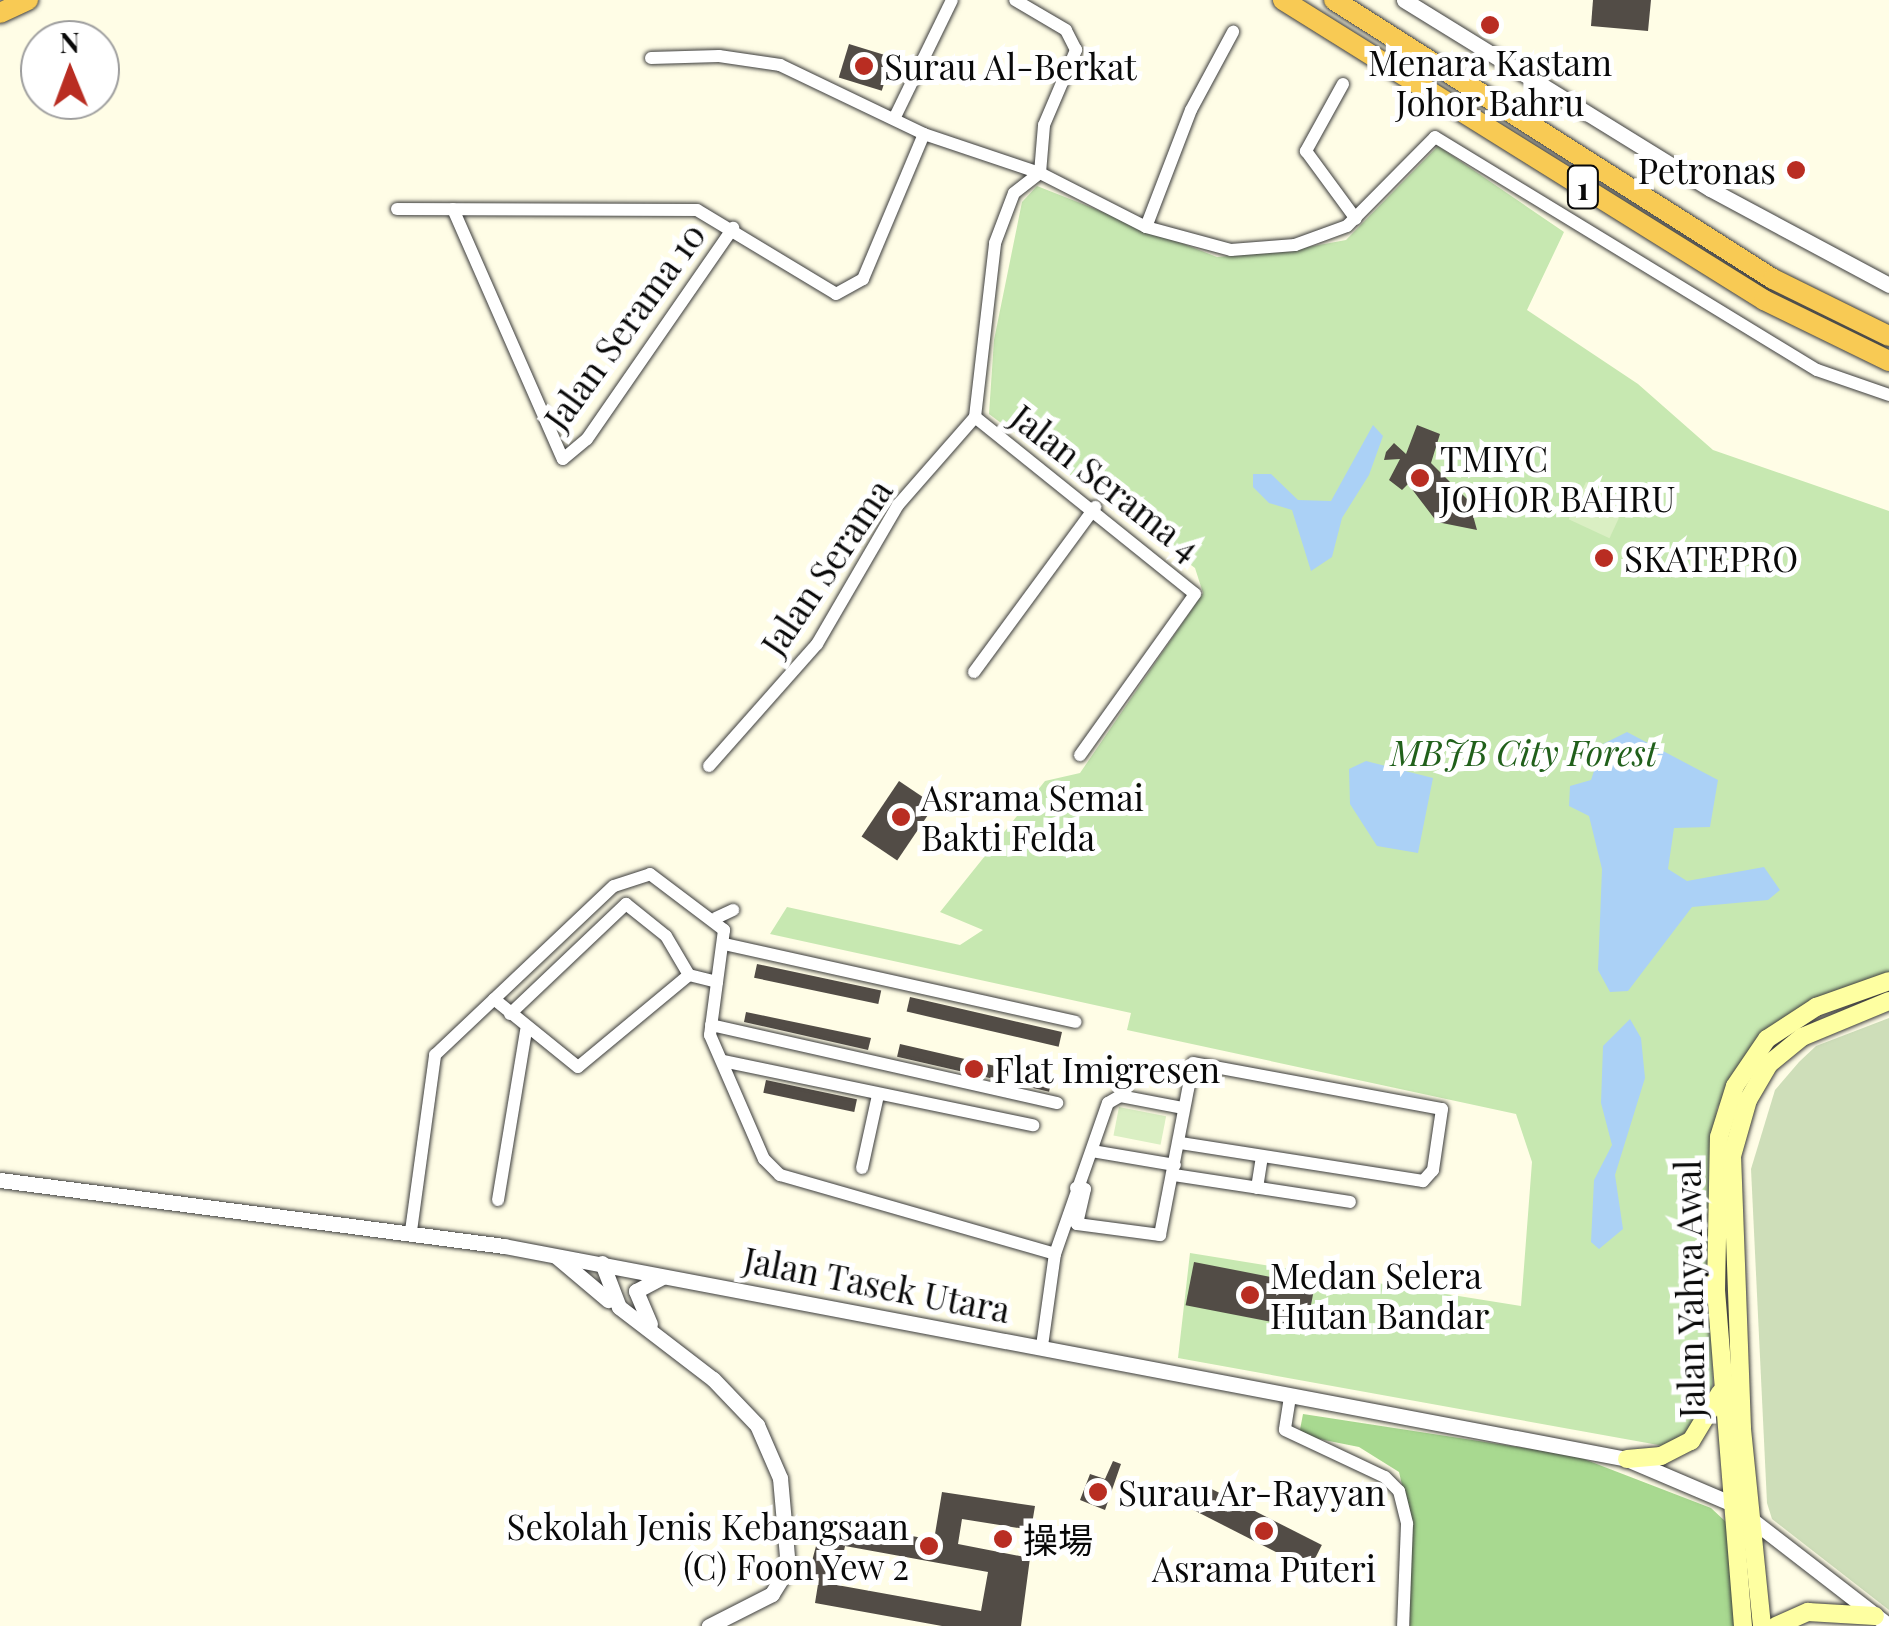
<!DOCTYPE html>
<meta charset="utf-8">
<style>
body{margin:0}
#map{position:relative;width:1889px;height:1626px;overflow:hidden;background:#fffde6;font-family:"Playfair Display","Noto Sans SC",serif}
div>[style]{position:absolute}
.green>*{inset:0;background:#c7e8b1}
.forest>*{inset:0;background:#a8d990}
.cemetery>*{inset:0;background:#cedeb9}
.pitch>*{inset:0;background:#daefc3;transform-origin:0 0}
.water>*{inset:0;background:#abd1f6}
.building>*{inset:0;background:#524c46;transform-origin:0 0}
.roads{filter:drop-shadow(0 0 2px #3c3c3c) drop-shadow(0 0 2px #3c3c3c)}
.minor>*{height:12px;margin:-6px;padding:0 6px;transform-origin:6px;border-radius:6px;background:#fff}
.tertiary>*{height:15px;margin:-7.5px;padding:0 7.5px;transform-origin:7.5px;border-radius:7.5px;background:#fff}
.secondary>*{height:18px;margin:-9px;padding:0 9px;transform-origin:9px;border-radius:9px;background:#feffa1}
.trunk>*{height:20px;margin:-10px;padding:0 10px;transform-origin:10px;border-radius:10px;background:#f8ca54}
.dots>*{width:28px;height:28px;translate:-50% -50%;box-sizing:border-box;border:5px solid #fff;border-radius:50%}
span{translate:-50% -50%;white-space:nowrap;text-align:center;line-height:1.15;-webkit-text-stroke:10px #fff;paint-order:stroke}
.shield-label span{padding:2px 8px;background:#fff;border:2px solid;border-radius:8px;-webkit-text-stroke-width:0}
.shield-label{font-size:32px;color:#090909;font-weight:700}
.poi-label{font-size:35px;color:#090909}
.left{translate:0 -50%;text-align:left}
.right{translate:-100% -50%;text-align:right}
.street-label{font-size:35px;color:#090909}
.park-label{font-size:35px;color:#21601b;font-style:italic}
.north{position:absolute;left:20px;top:20px;width:100px;height:100px;box-sizing:border-box;background:#fff;border:2px solid #9d9d9d;border-radius:50%;rotate:359deg;font-size:28px;font-weight:700;line-height:40px;text-align:center;color:#090909}
.north::after{content:'';display:block;margin:auto;width:35px;height:45px;background:#b92d22;clip-path:polygon(50% 0,100% 100%,50% 72%,0 100%)}
</style>
<div id="map">
<div class="green">
<div style="clip-path:polygon(1438px 146px,1564px 232px,1527px 310px,1638px 384px,1713px 450px,1889px 511px,1889px 973px,1765px 1034px,1717px 1108px,1707px 1220px,1713px 1383px,1704px 1421px,1664px 1446px,1178px 1358px,1190px 1253px,1521px 1306px,1532px 1162px,1516px 1114px,1127px 1030px,1131px 1013px,770px 934px,787px 907px,960px 945px,983px 930px,940px 912px,1045px 781px,1080px 773px,1203px 593px,1195px 568px,989px 414px,994px 340px,1022px 202px,1037px 186px,1217px 257px,1281px 252px,1346px 240px)"></div>
</div>
<div class="forest">
<div style="clip-path:polygon(1303px 1414px,1576px 1456px,1711px 1508px,1726px 1522px,1738px 1626px,1410px 1626px,1411px 1523px,1399px 1472px,1359px 1447px,1299px 1435px)"></div>
</div>
<div class="cemetery">
<div style="clip-path:polygon(1889px 1018px,1889px 1610px,1772px 1519px,1767px 1503px,1751px 1169px,1775px 1090px,1799px 1062px,1816px 1046px)"></div>
</div>
<div class="pitch">
<div style="left:1586px;top:482px;width:45px;height:41px;rotate:25deg"></div>
<div style="left:1119px;top:1107px;width:48px;height:29px;rotate:11deg"></div>
</div>
<div class="water">
<div style="clip-path:polygon(1373px 425px,1383px 436px,1369px 475px,1342px 518px,1332px 557px,1311px 571px,1292px 510px,1269px 503px,1253px 487px,1253px 474px,1271px 474px,1298px 500px,1331px 501px)"></div>
<div style="clip-path:polygon(1627px 732px,1718px 780px,1710px 827px,1674px 828px,1668px 869px,1687px 881px,1764px 867px,1780px 890px,1768px 900px,1692px 907px,1628px 991px,1610px 992px,1598px 970px,1602px 869px,1589px 816px,1569px 806px,1570px 786px,1591px 780px,1603px 744px)"></div>
<div style="clip-path:polygon(1366px 761px,1433px 778px,1418px 853px,1377px 846px,1350px 804px,1349px 769px)"></div>
<div style="clip-path:polygon(1630px 1019px,1641px 1038px,1645px 1078px,1615px 1175px,1623px 1229px,1599px 1249px,1591px 1242px,1594px 1180px,1612px 1145px,1601px 1103px,1603px 1046px)"></div>
</div>
<div class="building">
<div style="clip-path:polygon(1593px 0,1651px 0,1648px 31px,1591px 26px)"></div>
<div style="left:849px;top:44px;width:45px;height:35px;rotate:17deg"></div>
<div style="clip-path:polygon(1417px 425px,1440px 434px,1431px 463px,1469px 501px,1477px 530px,1437px 522px,1408px 484px,1402px 490px,1389px 480px,1400px 459px,1384px 460px,1386px 452px,1394px 443px,1406px 454px)"></div>
<div style="left:899px;top:781px;width:43px;height:67px;rotate:34deg"></div>
<div style="left:757px;top:964px;width:127px;height:14px;rotate:12deg"></div>
<div style="left:910px;top:997px;width:156px;height:15px;rotate:13deg"></div>
<div style="clip-path:polygon(746px 1012px,871px 1038px,868px 1050px,744px 1022px)"></div>
<div style="left:900px;top:1044px;width:156px;height:13px;rotate:13deg"></div>
<div style="left:766px;top:1080px;width:93px;height:13px;rotate:12deg"></div>
<div style="left:1194px;top:1262px;width:123px;height:44px;rotate:11deg"></div>
<div style="clip-path:polygon(1113px 1461px,1121px 1464px,1105px 1510px,1080px 1500px,1090px 1474px,1105px 1479px)"></div>
<div style="left:1198px;top:1482px;width:139px;height:27px;rotate:27deg"></div>
<div style="clip-path:polygon(evenodd,942px 1492px,1035px 1506px,1031px 1530px,962px 1519px,958px 1544px,1030px 1558px,1021px 1626px,942px 1626px,815px 1603px,819px 1578px,808px 1576px,823px 1520px,934px 1540px,942px 1492px,845px 1546px,988px 1572px,981px 1611px,837px 1585px,845px 1546px)"></div>
</div>
<div class="roads">
<div class="minor">
<div style="left:651px;top:58px;width:68px;rotate:-1.7deg"></div>
<div style="left:719px;top:56px;width:62px;rotate:8.4deg"></div>
<div style="left:780px;top:65px;width:160px;rotate:25.6deg"></div>
<div style="left:924px;top:134px;width:122px;rotate:18.6deg"></div>
<div style="left:1040px;top:173px;width:119px;rotate:27deg"></div>
<div style="left:1146px;top:227px;width:88px;rotate:15.1deg"></div>
<div style="left:1231px;top:250px;width:64px;rotate:-4.5deg"></div>
<div style="left:1295px;top:245px;width:55px;rotate:-20.1deg"></div>
<div style="left:1347px;top:226px;width:125px;rotate:-45.3deg"></div>
<div style="left:1435px;top:137px;width:447px;rotate:31.4deg"></div>
<div style="left:1817px;top:370px;width:76px;rotate:19.1deg"></div>
<div style="left:1343px;top:84px;width:77px;rotate:118.9deg"></div>
<div style="left:1306px;top:151px;width:84px;rotate:53.7deg"></div>
<div style="left:894px;top:119px;width:132px;rotate:-64deg"></div>
<div style="left:397px;top:209px;width:300px;rotate:0.2deg"></div>
<div style="left:697px;top:210px;width:162px;rotate:31.1deg"></div>
<div style="left:836px;top:294px;width:31px;rotate:-29deg"></div>
<div style="left:863px;top:279px;width:157px;rotate:-67.2deg"></div>
<div style="left:453px;top:209px;width:273px;rotate:66.3deg"></div>
<div style="left:563px;top:459px;width:31px;rotate:-40deg"></div>
<div style="left:587px;top:439px;width:257px;rotate:-55.3deg"></div>
<div style="left:1146px;top:227px;width:125px;rotate:-69deg"></div>
<div style="left:1191px;top:110px;width:89px;rotate:-61.7deg"></div>
<div style="left:975px;top:417px;width:282px;rotate:38.8deg"></div>
<div style="left:1195px;top:594px;width:198px;rotate:125.5deg"></div>
<div style="left:974px;top:672px;width:205px;rotate:-53.7deg"></div>
<div style="left:709px;top:766px;width:163px;rotate:-48.5deg"></div>
<div style="left:817px;top:644px;width:161px;rotate:-59.8deg"></div>
<div style="left:898px;top:505px;width:117px;rotate:-48.8deg"></div>
<div style="left:975px;top:417px;width:175px;rotate:-83.4deg"></div>
<div style="left:995px;top:243px;width:53px;rotate:-69.2deg"></div>
<div style="left:1014px;top:193px;width:33px;rotate:-38deg"></div>
<div style="left:1040px;top:173px;width:48px;rotate:-85.2deg"></div>
<div style="left:1044px;top:125px;width:82px;rotate:-66.9deg"></div>
<div style="left:1076px;top:50px;width:22px;rotate:-117deg"></div>
<div style="left:1066px;top:30px;width:59px;rotate:-149.5deg"></div>
<div style="left:716px;top:918px;width:19px;rotate:-25deg"></div>
<div style="left:724px;top:944px;width:360px;rotate:12.5deg"></div>
<div style="left:494px;top:999px;width:108px;rotate:39deg"></div>
<div style="left:578px;top:1067px;width:144px;rotate:-39.7deg"></div>
<div style="left:689px;top:975px;width:29px;rotate:14deg"></div>
<div style="left:510px;top:1014px;width:160px;rotate:-43.5deg"></div>
<div style="left:626px;top:904px;width:51px;rotate:38.7deg"></div>
<div style="left:666px;top:936px;width:45px;rotate:59.5deg"></div>
<div style="left:711px;top:1025px;width:355px;rotate:12.7deg"></div>
<div style="left:723px;top:1061px;width:317px;rotate:11.7deg"></div>
<div style="left:1092px;top:1151px;width:84px;rotate:9.6deg"></div>
<div style="left:862px;top:1168px;width:75px;rotate:-77.6deg"></div>
<div style="left:1174px;top:1175px;width:178px;rotate:8.7deg"></div>
<div style="left:1076px;top:1188px;width:9px;rotate:6deg"></div>
<div style="left:1085px;top:1189px;width:36px;rotate:103deg"></div>
<div style="left:1077px;top:1224px;width:84px;rotate:7.5deg"></div>
<div style="left:1160px;top:1235px;width:175px;rotate:-79.1deg"></div>
<div style="left:1193px;top:1063px;width:253px;rotate:10.5deg"></div>
<div style="left:1442px;top:1109px;width:62px;rotate:98.4deg"></div>
<div style="left:1433px;top:1170px;width:15px;rotate:132deg"></div>
<div style="left:1423px;top:1181px;width:247px;rotate:-171.1deg"></div>
<div style="left:1257px;top:1188px;width:32px;rotate:-81deg"></div>
<div style="left:498px;top:1200px;width:172px;rotate:-80.6deg"></div>
<div style="left:411px;top:1231px;width:178px;rotate:-82.2deg"></div>
<div style="left:435px;top:1055px;width:246px;rotate:-43.4deg"></div>
<div style="left:614px;top:886px;width:38px;rotate:-18deg"></div>
<div style="left:650px;top:874px;width:93px;rotate:37.1deg"></div>
<div style="left:724px;top:930px;width:106px;rotate:97.6deg"></div>
<div style="left:710px;top:1035px;width:135px;rotate:66.5deg"></div>
<div style="left:764px;top:1159px;width:23px;rotate:45deg"></div>
<div style="left:780px;top:1175px;width:286px;rotate:16deg"></div>
<div style="left:1042px;top:1346px;width:93px;rotate:-82deg"></div>
<div style="left:1055px;top:1254px;width:160px;rotate:-70.7deg"></div>
<div style="left:1108px;top:1103px;width:14px;rotate:-30deg"></div>
<div style="left:1120px;top:1096px;width:64px;rotate:10.8deg"></div>
<div style="left:1290px;top:1397px;width:33px;rotate:99deg"></div>
<div style="left:1285px;top:1430px;width:110px;rotate:25.2deg"></div>
<div style="left:1385px;top:1477px;width:20px;rotate:45deg"></div>
<div style="left:1399px;top:1491px;width:34px;rotate:76deg"></div>
<div style="left:1407px;top:1524px;width:102px;rotate:92.2deg"></div>
</div>
<div class="tertiary">
<div style="left:1404px;top:0;width:360px;rotate:31.7deg"></div>
<div style="left:1710px;top:189px;width:203px;rotate:28.2deg"></div>
<div style="left:0;top:1180px;width:508px;rotate:7.46deg"></div>
<div style="left:504px;top:1246px;width:1143px;rotate:10.74deg"></div>
<div style="left:1627px;top:1459px;width:112px;rotate:23.1deg"></div>
<div style="left:1730px;top:1503px;width:201px;rotate:37.7deg"></div>
<div style="left:557px;top:1257px;width:67px;rotate:40.1deg"></div>
<div style="left:602px;top:1263px;width:47px;rotate:68.9deg"></div>
<div style="left:619px;top:1307px;width:118px;rotate:37.5deg"></div>
<div style="left:713px;top:1379px;width:64px;rotate:46.3deg"></div>
<div style="left:757px;top:1425px;width:58px;rotate:66.5deg"></div>
<div style="left:780px;top:1478px;width:90px;rotate:84.9deg"></div>
<div style="left:788px;top:1568px;width:31px;rotate:122deg"></div>
<div style="left:772px;top:1594px;width:71px;rotate:153.1deg"></div>
<div style="left:650px;top:1324px;width:36px;rotate:-113deg"></div>
<div style="left:636px;top:1291px;width:30px;rotate:-28deg"></div>
</div>
<div class="secondary">
<div style="left:1627px;top:1459px;width:34px;rotate:-5deg"></div>
<div style="left:1661px;top:1456px;width:34px;rotate:-27deg"></div>
<div style="left:1691px;top:1441px;width:56px;rotate:-58.9deg"></div>
<div style="left:1743px;top:1626px;width:336px;rotate:-94.6deg"></div>
<div style="left:1716px;top:1291px;width:154px;rotate:-88.9deg"></div>
<div style="left:1719px;top:1137px;width:53px;rotate:-72.6deg"></div>
<div style="left:1735px;top:1086px;width:57px;rotate:-55.8deg"></div>
<div style="left:1767px;top:1039px;width:59px;rotate:-33.1deg"></div>
<div style="left:1816px;top:1007px;width:77px;rotate:-19.6deg"></div>
<div style="left:1762px;top:1626px;width:199px;rotate:-95.8deg"></div>
<div style="left:1742px;top:1428px;width:272px;rotate:-92.1deg"></div>
<div style="left:1732px;top:1156px;width:58px;rotate:-74.1deg"></div>
<div style="left:1748px;top:1100px;width:42px;rotate:-59.7deg"></div>
<div style="left:1769px;top:1064px;width:43px;rotate:-39.3deg"></div>
<div style="left:1802px;top:1037px;width:94px;rotate:-22.5deg"></div>
<div style="left:1776px;top:1626px;width:35px;rotate:-24deg"></div>
<div style="left:1808px;top:1612px;width:67px;rotate:3.4deg"></div>
</div>
<div class="trunk">
<div style="left:1283px;top:0;width:567px;rotate:31.95deg"></div>
<div style="left:1764px;top:300px;width:139px;rotate:26deg"></div>
<div style="left:1334px;top:0;width:520px;rotate:32.44deg"></div>
<div style="left:1773px;top:279px;width:129px;rotate:26.2deg"></div>
<div style="left:0;top:13px;width:31px;rotate:-25deg"></div>
</div>
</div>
<div class="dots">
<div style="left:1490px;top:25px;background:#b92d22"></div>
<div style="left:864px;top:66px;background:#b92d22"></div>
<div style="left:1796px;top:170px;background:#b92d22"></div>
<div style="left:1420px;top:478px;background:#b92d22"></div>
<div style="left:1604px;top:558px;background:#b92d22"></div>
<div style="left:901px;top:817px;background:#b92d22"></div>
<div style="left:974px;top:1069px;background:#b92d22"></div>
<div style="left:1250px;top:1295px;background:#b92d22"></div>
<div style="left:1098px;top:1492px;background:#b92d22"></div>
<div style="left:1264px;top:1531px;background:#b92d22"></div>
<div style="left:1003px;top:1539px;background:#b92d22"></div>
<div style="left:929px;top:1546px;background:#b92d22"></div>
</div>
<div class="shield-label">
<span style="left:1583px;top:187px">1</span>
</div>
<div class="poi-label">
<span style="left:1490px;top:82px">Menara Kastam<br>Johor Bahru</span>
<span class="left" style="left:884px;top:66px">Surau Al-Berkat</span>
<span class="right" style="left:1776px;top:170px">Petronas</span>
<span class="left" style="left:1440px;top:478px">TMIYC<br>JOHOR BAHRU</span>
<span class="left" style="left:1624px;top:558px">SKATEPRO</span>
<span class="left" style="left:921px;top:817px">Asrama Semai<br>Bakti Felda</span>
<span class="left" style="left:994px;top:1069px">Flat Imigresen</span>
<span class="left" style="left:1270px;top:1295px">Medan Selera<br>Hutan Bandar</span>
<span class="left" style="left:1118px;top:1492px">Surau Ar-Rayyan</span>
<span class="right" style="left:909px;top:1546px">Sekolah Jenis Kebangsaan<br>(C) Foon Yew 2</span>
<span class="left" style="left:1023px;top:1539px">操場</span>
<span style="left:1264px;top:1568px">Asrama Puteri</span>
</div>
<div class="street-label">
<span style="left:624px;top:326px;rotate:-54deg">Jalan Serama 10</span>
<span style="left:1106px;top:482px;rotate:38deg">Jalan Serama 4</span>
<span style="left:826px;top:567px;rotate:-56deg">Jalan Serama</span>
<span style="left:877px;top:1284px;rotate:11deg">Jalan Tasek Utara</span>
<span style="left:1689px;top:1289px;rotate:-91deg">Jalan Yahya Awal</span>
</div>
<div class="park-label">
<span style="left:1524px;top:752px">MBJB City Forest</span>
</div>
<div class="north">N</div>
</div>
